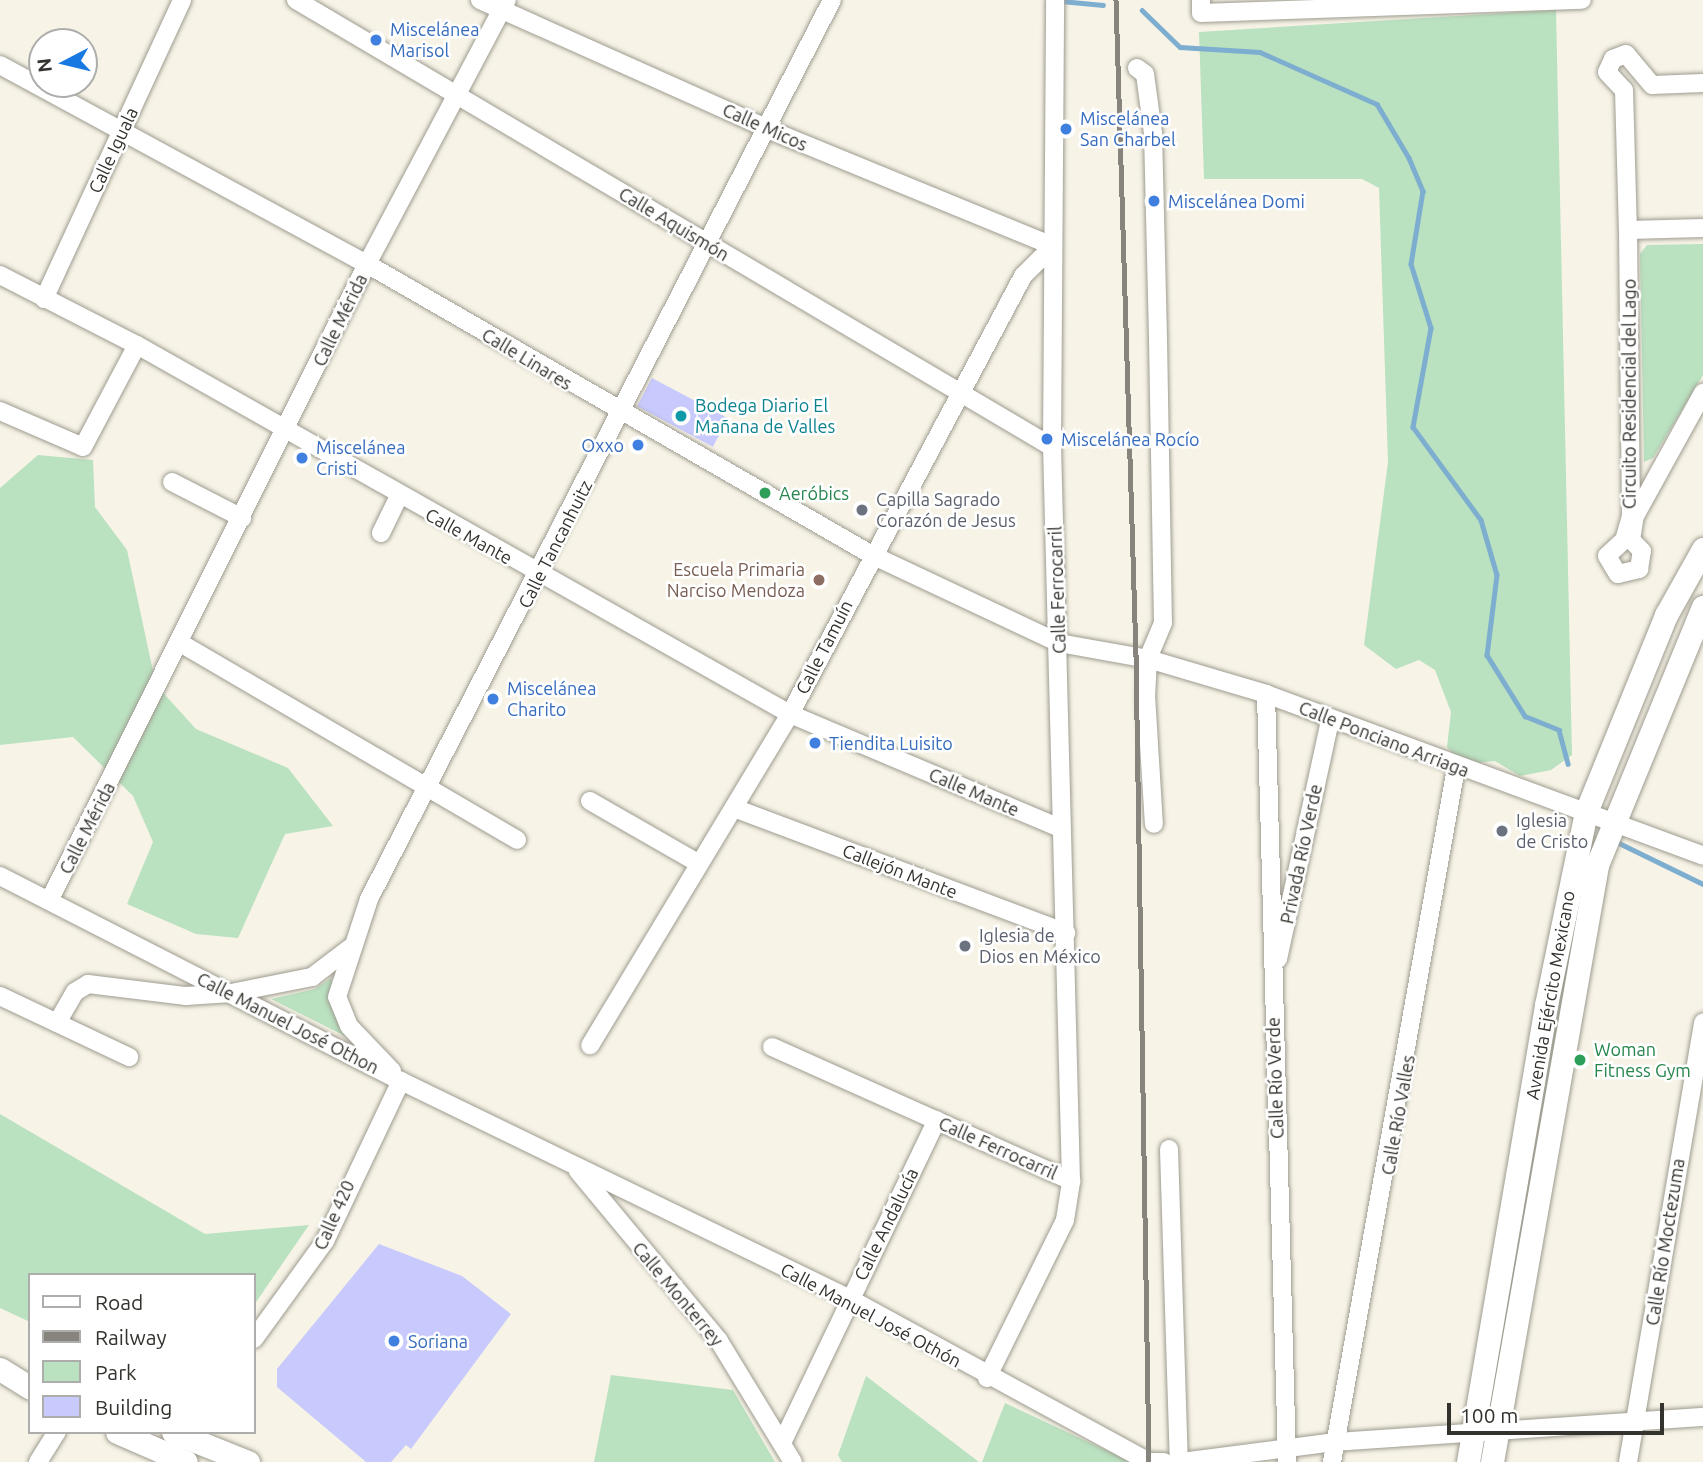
<!DOCTYPE html>
<meta charset="utf-8">
<style>
body{margin:0}
#map{position:relative;width:1703px;height:1462px;overflow:hidden;background:#f7f4e7;font-family:Ubuntu,sans-serif}
div>[style]{position:absolute}
.green>*{inset:0;background:#bae1c0}
.stream>*{height:4.5px;margin:-2.25px;padding:0 2.25px;transform-origin:2.25px;border-radius:2.25px;background:#7eaecf}
.building>*{inset:0;background:#c8c9fc;transform-origin:0 0}
.roads{filter:drop-shadow(0 0 2px #9e9b90) drop-shadow(0 0 2px #9e9b90)}
.minor>*{height:18px;margin:-9px;padding:0 9px;transform-origin:9px;border-radius:9px;background:#fff}
.major>*{height:23px;margin:-11.5px;padding:0 11.5px;transform-origin:11.5px;border-radius:11.5px;background:#fff}
.rail>*{height:4.5px;margin:-2.25px;padding:0 2.25px;transform-origin:2.25px;border-radius:2.25px;background:#86847c}
.dots>*{width:19px;height:19px;translate:-50% -50%;box-sizing:border-box;border:4px solid #fff;border-radius:50%}
span{translate:-50% -50%;white-space:nowrap;text-align:center;line-height:1.15;-webkit-text-stroke:5px #fff;paint-order:stroke}
.shop-label{font-size:18px;color:#366cbe}
.left{translate:0 -50%;text-align:left}
.right{translate:-100% -50%;text-align:right}
.street-label{font-size:18px;color:#33322d}
.culture-label{font-size:18px;color:#0d838f}
.leisure-label{font-size:18px;color:#27864d}
.worship-label{font-size:18px;color:#5b616d}
.education-label{font-size:18px;color:#785e54}
.legend{position:absolute;left:28px;top:1273px;width:228px;height:161px;box-sizing:border-box;background:#fff;border:2px solid #adadab;margin:0;padding:9px 12px;list-style:none;font-size:21px;color:#33322d}
.legend li{display:flex;align-items:center;gap:14px;height:35px}
.legend b{width:35px;border:2px solid #adadab}
.north{position:absolute;left:28px;top:28px;width:70px;height:70px;box-sizing:border-box;background:#fff;border:2px solid #adadab;border-radius:50%;rotate:263deg;font-size:19px;font-weight:700;line-height:28px;text-align:center;color:#33322d}
.north::after{content:'';display:block;margin:auto;width:24px;height:32px;background:#1979e2;clip-path:polygon(50% 0,100% 100%,50% 72%,0 100%)}
.scale{position:absolute;left:1447px;top:1403px;width:217px;height:32px;box-sizing:border-box;border:4px solid #33322d;border-top:0;padding-left:9px;font-size:21px;line-height:24px;white-space:nowrap;color:#33322d;-webkit-text-stroke:5px #fff;paint-order:stroke}
</style>
<div id="map">
<div class="green">
<div style="clip-path:polygon(1556px 10px,1572px 755px,1551px 770px,1520px 776px,1495px 761px,1463px 764px,1447px 747px,1451px 712px,1435px 670px,1419px 660px,1396px 669px,1364px 645px,1388px 462px,1379px 188px,1362px 179px,1204px 179px,1199px 32px)"></div>
<div style="clip-path:polygon(1703px 244px,1703px 375px,1653px 458px,1644px 462px,1640px 254px,1647px 245px)"></div>
<div style="clip-path:polygon(38px 455px,93px 460px,95px 507px,127px 550px,156px 685px,196px 729px,288px 768px,333px 826px,285px 834px,238px 938px,196px 934px,127px 904px,153px 842px,133px 796px,73px 737px,0 745px,0 488px)"></div>
<div style="clip-path:polygon(1591px 850px,1578px 922px,1535px 1148px,1575px 913px)"></div>
<div style="clip-path:polygon(331px 978px,345px 1036px,271px 999px,315px 989px)"></div>
<div style="clip-path:polygon(0 1114px,205px 1234px,309px 1225px,254px 1305px,254px 1275px,30px 1275px,30px 1322px,0 1308px)"></div>
<div style="clip-path:polygon(611px 1375px,733px 1390px,775px 1462px,594px 1462px)"></div>
<div style="clip-path:polygon(866px 1376px,979px 1462px,842px 1462px,838px 1455px)"></div>
<div style="clip-path:polygon(1005px 1403px,1129px 1461px,1129px 1462px,982px 1462px)"></div>
</div>
<div class="stream">
<div style="left:1061px;top:1px;width:42px;rotate:5.4deg"></div>
<div style="left:1142px;top:10px;width:53px;rotate:44.2deg"></div>
<div style="left:1180px;top:47px;width:80px;rotate:3.6deg"></div>
<div style="left:1260px;top:52px;width:128px;rotate:24deg"></div>
<div style="left:1377px;top:104px;width:63px;rotate:59.3deg"></div>
<div style="left:1409px;top:158px;width:36px;rotate:67deg"></div>
<div style="left:1423px;top:191px;width:74px;rotate:99.3deg"></div>
<div style="left:1411px;top:264px;width:67px;rotate:72.6deg"></div>
<div style="left:1431px;top:328px;width:101px;rotate:100.3deg"></div>
<div style="left:1413px;top:427px;width:115px;rotate:53.8deg"></div>
<div style="left:1481px;top:520px;width:57px;rotate:73.8deg"></div>
<div style="left:1497px;top:575px;width:81px;rotate:97.1deg"></div>
<div style="left:1487px;top:655px;width:72px;rotate:58.1deg"></div>
<div style="left:1525px;top:716px;width:37px;rotate:22deg"></div>
<div style="left:1559px;top:730px;width:35px;rotate:75deg"></div>
<div style="left:1615px;top:841px;width:98px;rotate:26deg"></div>
</div>
<div class="building">
<div style="left:652px;top:378px;width:86px;height:32px;rotate:28deg"></div>
<div style="clip-path:polygon(379px 1244px,462px 1276px,511px 1314px,411px 1449px,406px 1445px,391px 1462px,366px 1462px,277px 1387px,277px 1369px)"></div>
</div>
<div class="roads">
<div class="minor">
<div style="left:296px;top:0;width:878px;rotate:30.59deg"></div>
<div style="left:480px;top:0;width:318px;rotate:24.1deg"></div>
<div style="left:770px;top:130px;width:306px;rotate:22.3deg"></div>
<div style="left:1053px;top:246px;width:42px;rotate:135deg"></div>
<div style="left:1023px;top:276px;width:496px;rotate:118deg"></div>
<div style="left:790px;top:714px;width:387px;rotate:121.1deg"></div>
<div style="left:1201px;top:0;width:13px;rotate:90deg"></div>
<div style="left:1201px;top:13px;width:381px;rotate:-2deg"></div>
<div style="left:0;top:65px;width:417px;rotate:28.5deg"></div>
<div style="left:367px;top:264px;width:583px;rotate:29.95deg"></div>
<div style="left:872px;top:555px;width:207px;rotate:25.2deg"></div>
<div style="left:1059px;top:643px;width:90px;rotate:10.2deg"></div>
<div style="left:1148px;top:659px;width:123px;rotate:16.5deg"></div>
<div style="left:1266px;top:694px;width:466px;rotate:20.3deg"></div>
<div style="left:1137px;top:68px;width:10px;rotate:37deg"></div>
<div style="left:1145px;top:74px;width:60px;rotate:82.3deg"></div>
<div style="left:1153px;top:133px;width:206px;rotate:88.6deg"></div>
<div style="left:1158px;top:339px;width:284px;rotate:89deg"></div>
<div style="left:1163px;top:623px;width:39px;rotate:113deg"></div>
<div style="left:1148px;top:659px;width:36px;rotate:93deg"></div>
<div style="left:1146px;top:695px;width:129px;rotate:86.5deg"></div>
<div style="left:1703px;top:83px;width:51px;rotate:177.8deg"></div>
<div style="left:1652px;top:85px;width:40px;rotate:-130deg"></div>
<div style="left:1626px;top:54px;width:14px;rotate:159deg"></div>
<div style="left:1613px;top:59px;width:14px;rotate:115deg"></div>
<div style="left:1607px;top:72px;width:25px;rotate:47deg"></div>
<div style="left:1624px;top:90px;width:140px;rotate:88.4deg"></div>
<div style="left:1628px;top:230px;width:286px;rotate:89.4deg"></div>
<div style="left:1631px;top:516px;width:25px;rotate:106deg"></div>
<div style="left:1624px;top:540px;width:23px;rotate:137deg"></div>
<div style="left:1607px;top:556px;width:21px;rotate:59deg"></div>
<div style="left:1618px;top:574px;width:22px;rotate:-13deg"></div>
<div style="left:1639px;top:569px;width:18px;rotate:-81deg"></div>
<div style="left:1642px;top:551px;width:16px;rotate:-135deg"></div>
<div style="left:1631px;top:540px;width:24px;rotate:-81deg"></div>
<div style="left:1635px;top:516px;width:141px;rotate:-61.1deg"></div>
<div style="left:1628px;top:230px;width:75px;rotate:-1.5deg"></div>
<div style="left:0;top:275px;width:154px;rotate:27.1deg"></div>
<div style="left:137px;top:345px;width:750px;rotate:29.47deg"></div>
<div style="left:790px;top:714px;width:295px;rotate:22.9deg"></div>
<div style="left:44px;top:299px;width:329px;rotate:-65.2deg"></div>
<div style="left:0;top:411px;width:90px;rotate:23.4deg"></div>
<div style="left:83px;top:447px;width:115px;rotate:-62.1deg"></div>
<div style="left:172px;top:482px;width:79px;rotate:27.2deg"></div>
<div style="left:381px;top:533px;width:41px;rotate:-64.1deg"></div>
<div style="left:182px;top:644px;width:388px;rotate:30.3deg"></div>
<div style="left:1266px;top:694px;width:768px;rotate:88.43deg"></div>
<div style="left:590px;top:801px;width:122px;rotate:29.9deg"></div>
<div style="left:734px;top:808px;width:355px;rotate:20.6deg"></div>
<div style="left:0;top:876px;width:450px;rotate:27.1deg"></div>
<div style="left:401px;top:1081px;width:499px;rotate:25.9deg"></div>
<div style="left:850px;top:1299px;width:341px;rotate:28.6deg"></div>
<div style="left:1149px;top:1462px;width:15px"></div>
<div style="left:49px;top:901px;width:712px;rotate:-63.47deg"></div>
<div style="left:367px;top:264px;width:299px;rotate:-62.1deg"></div>
<div style="left:1278px;top:959px;width:244px;rotate:-77.7deg"></div>
<div style="left:0;top:996px;width:143px;rotate:25.3deg"></div>
<div style="left:57px;top:1023px;width:36px;rotate:-60deg"></div>
<div style="left:75px;top:992px;width:15px;rotate:-32deg"></div>
<div style="left:88px;top:984px;width:99px;rotate:7deg"></div>
<div style="left:186px;top:996px;width:45px;rotate:-3.8deg"></div>
<div style="left:231px;top:993px;width:83px;rotate:-11.2deg"></div>
<div style="left:312px;top:977px;width:48px;rotate:-37.3deg"></div>
<div style="left:772px;top:1047px;width:328px;rotate:24.1deg"></div>
<div style="left:392px;top:1071px;width:62px;rotate:-133.7deg"></div>
<div style="left:349px;top:1026px;width:31px;rotate:-112deg"></div>
<div style="left:337px;top:997px;width:103px;rotate:-71.9deg"></div>
<div style="left:369px;top:899px;width:1011px;rotate:-62.75deg"></div>
<div style="left:1169px;top:1149px;width:313px;rotate:88.2deg"></div>
<div style="left:578px;top:1171px;width:221px;rotate:50.3deg"></div>
<div style="left:719px;top:1341px;width:142px;rotate:58.6deg"></div>
<div style="left:254px;top:1339px;width:121px;rotate:-54.1deg"></div>
<div style="left:325px;top:1241px;width:177px;rotate:-64.6deg"></div>
<div style="left:987px;top:1378px;width:176px;rotate:-63.7deg"></div>
<div style="left:1065px;top:1220px;width:39px;rotate:-81deg"></div>
<div style="left:1071px;top:1181px;width:734px;rotate:-91.48deg"></div>
<div style="left:1052px;top:447px;width:447px;rotate:-89.6deg"></div>
<div style="left:782px;top:1443px;width:358px;rotate:-64.4deg"></div>
<div style="left:38px;top:1462px;width:36px;rotate:-58deg"></div>
<div style="left:1181px;top:1462px;width:155px;rotate:-7.4deg"></div>
<div style="left:1335px;top:1442px;width:369px;rotate:-3.9deg"></div>
<div style="left:1332px;top:1462px;width:705px;rotate:-79.87deg"></div>
<div style="left:1628px;top:1462px;width:446px;rotate:-80.3deg"></div>
</div>
<div class="major">
<div style="left:0;top:1369px;width:36px;rotate:32deg"></div>
<div style="left:117px;top:1432px;width:75px;rotate:23.5deg"></div>
<div style="left:173px;top:1432px;width:81px;rotate:21.8deg"></div>
<div style="left:1468px;top:1462px;width:464px;rotate:-80.3deg"></div>
<div style="left:1546px;top:1005px;width:197px;rotate:-78.3deg"></div>
<div style="left:1586px;top:812px;width:213px;rotate:-67.9deg"></div>
<div style="left:1666px;top:615px;width:76px;rotate:-60.7deg"></div>
<div style="left:1492px;top:1462px;width:606px;rotate:-80.02deg"></div>
<div style="left:1597px;top:865px;width:279px;rotate:-67.7deg"></div>
</div>
</div>
<div class="rail">
<div style="left:1116px;top:0;width:656px;rotate:88.25deg"></div>
<div style="left:1136px;top:656px;width:806px;rotate:89.08deg"></div>
</div>
<div class="dots">
<div style="left:376px;top:40px;background:#3f7fe0"></div>
<div style="left:1066px;top:129px;background:#3f7fe0"></div>
<div style="left:1154px;top:201px;background:#3f7fe0"></div>
<div style="left:681px;top:416px;background:#0f9aa8"></div>
<div style="left:1047px;top:439px;background:#3f7fe0"></div>
<div style="left:638px;top:445px;background:#3f7fe0"></div>
<div style="left:302px;top:458px;background:#3f7fe0"></div>
<div style="left:765px;top:493px;background:#2e9e5b"></div>
<div style="left:862px;top:510px;background:#6b7280"></div>
<div style="left:819px;top:580px;background:#8d6e63"></div>
<div style="left:493px;top:699px;background:#3f7fe0"></div>
<div style="left:815px;top:743px;background:#3f7fe0"></div>
<div style="left:1502px;top:831px;background:#6b7280"></div>
<div style="left:965px;top:946px;background:#6b7280"></div>
<div style="left:1580px;top:1060px;background:#2e9e5b"></div>
<div style="left:394px;top:1341px;background:#3f7fe0"></div>
</div>
<div class="shop-label">
<span class="left" style="left:390px;top:40px">Miscelánea<br>Marisol</span>
<span class="left" style="left:1080px;top:129px">Miscelánea<br>San Charbel</span>
<span class="left" style="left:1168px;top:201px">Miscelánea Domi</span>
<span class="left" style="left:1061px;top:439px">Miscelánea Rocío</span>
<span class="right" style="left:624px;top:445px">Oxxo</span>
<span class="left" style="left:316px;top:458px">Miscelánea<br>Cristi</span>
<span class="left" style="left:507px;top:699px">Miscelánea<br>Charito</span>
<span class="left" style="left:829px;top:743px">Tiendita Luisito</span>
<span class="left" style="left:408px;top:1341px">Soriana</span>
</div>
<div class="street-label">
<span style="left:765px;top:127px;rotate:24deg">Calle Micos</span>
<span style="left:113px;top:150px;rotate:-65deg">Calle Iguala</span>
<span style="left:674px;top:224px;rotate:31deg">Calle Aquismón</span>
<span style="left:340px;top:320px;rotate:-64deg">Calle Mérida</span>
<span style="left:527px;top:359px;rotate:31deg">Calle Linares</span>
<span style="left:1629px;top:394px;rotate:-90deg">Circuito Residencial del Lago</span>
<span style="left:469px;top:536px;rotate:29deg">Calle Mante</span>
<span style="left:555px;top:544px;rotate:-63deg">Calle Tancanhuitz</span>
<span style="left:1057px;top:590px;rotate:-92deg">Calle Ferrocarril</span>
<span style="left:824px;top:647px;rotate:-63deg">Calle Tamuín</span>
<span style="left:1384px;top:739px;rotate:21deg">Calle Ponciano Arriaga</span>
<span style="left:974px;top:792px;rotate:23deg">Calle Mante</span>
<span style="left:87px;top:828px;rotate:-63deg">Calle Mérida</span>
<span style="left:1301px;top:854px;rotate:-78deg">Privada Río Verde</span>
<span style="left:900px;top:871px;rotate:21deg">Callejón Mante</span>
<span style="left:1550px;top:995px;rotate:-80deg">Avenida Ejército Mexicano</span>
<span style="left:288px;top:1023px;rotate:27deg">Calle Manuel José Othon</span>
<span style="left:1275px;top:1078px;rotate:-92deg">Calle Río Verde</span>
<span style="left:1398px;top:1115px;rotate:-80deg">Calle Río Valles</span>
<span style="left:998px;top:1148px;rotate:24deg">Calle Ferrocarril</span>
<span style="left:334px;top:1215px;rotate:-66deg">Calle 420</span>
<span style="left:886px;top:1224px;rotate:-64deg">Calle Andalucía</span>
<span style="left:1665px;top:1242px;rotate:-81deg">Calle Río Moctezuma</span>
<span style="left:678px;top:1294px;rotate:50deg">Calle Monterrey</span>
<span style="left:871px;top:1315px;rotate:28deg">Calle Manuel José Othón</span>
</div>
<div class="culture-label">
<span class="left" style="left:695px;top:416px">Bodega Diario El<br>Mañana de Valles</span>
</div>
<div class="leisure-label">
<span class="left" style="left:779px;top:493px">Aeróbics</span>
<span class="left" style="left:1594px;top:1060px">Woman<br>Fitness Gym</span>
</div>
<div class="worship-label">
<span class="left" style="left:876px;top:510px">Capilla Sagrado<br>Corazón de Jesus</span>
<span class="left" style="left:1516px;top:831px">Iglesia<br>de Cristo</span>
<span class="left" style="left:979px;top:946px">Iglesia de<br>Dios en México</span>
</div>
<div class="education-label">
<span class="right" style="left:805px;top:580px">Escuela Primaria<br>Narciso Mendoza</span>
</div>
<ul class="legend">
<li><b style="height:9px;background:#fff"></b>Road</li>
<li><b style="height:9px;background:#86847c"></b>Railway</li>
<li><b style="height:19px;background:#bae1c0"></b>Park</li>
<li><b style="height:19px;background:#c8c9fc"></b>Building</li>
</ul>
<div class="north">N</div>
<div class="scale">100 m</div>
</div>
